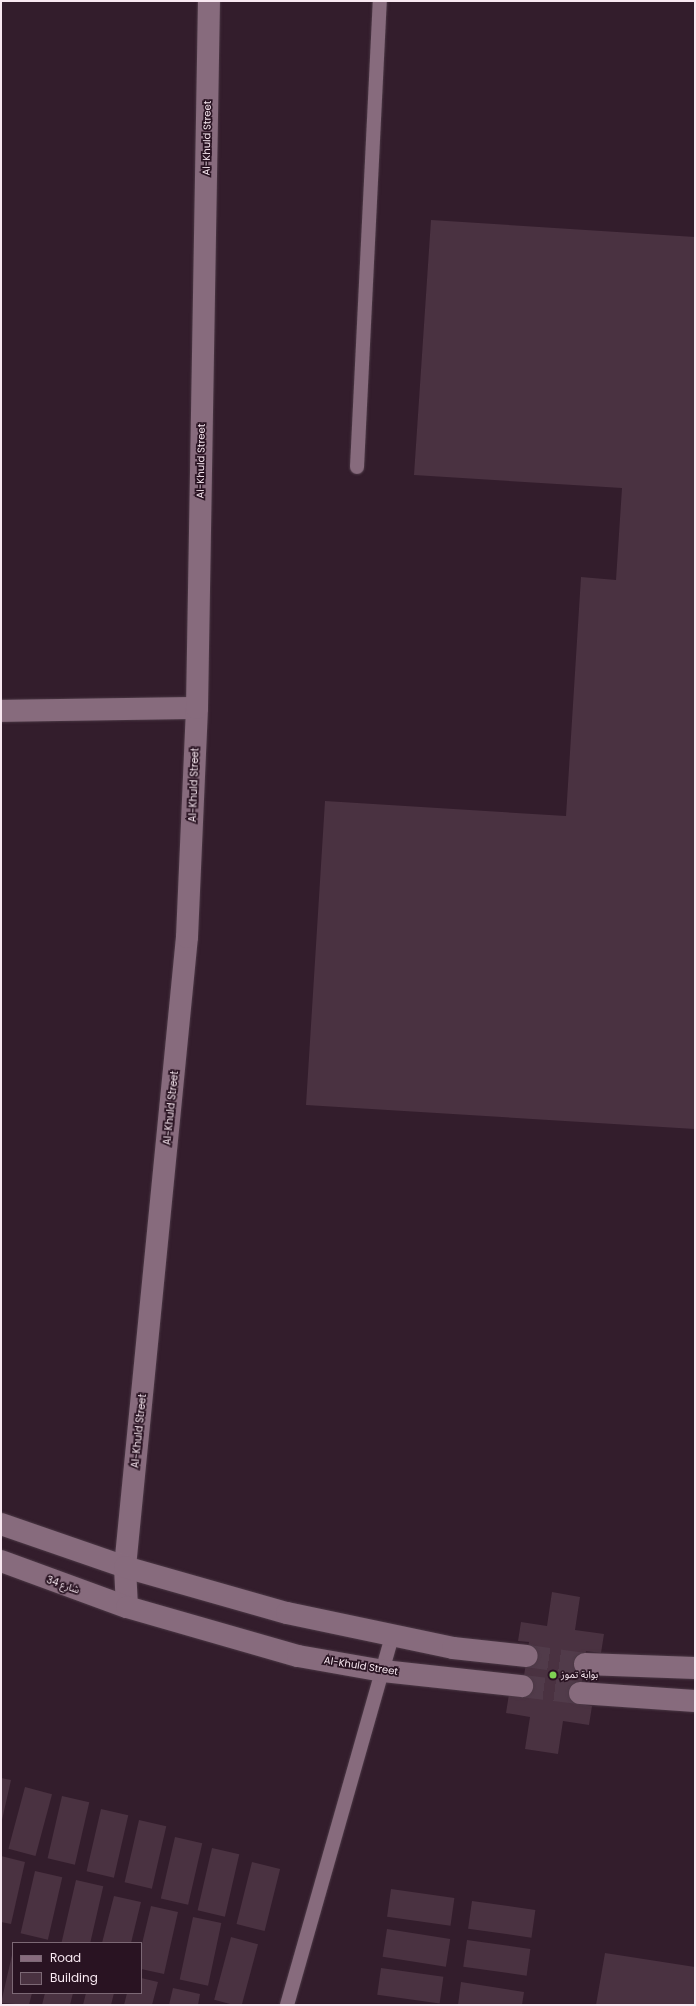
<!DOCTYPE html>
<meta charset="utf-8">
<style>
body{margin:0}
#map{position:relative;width:696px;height:2006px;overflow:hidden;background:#331d2c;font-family:Poppins,"Noto Sans Arabic",sans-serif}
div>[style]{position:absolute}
.building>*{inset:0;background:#4a3241;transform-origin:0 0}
.secondary-tunnel>*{height:22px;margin-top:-11px;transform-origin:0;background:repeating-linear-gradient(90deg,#513b4a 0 22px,transparent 0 33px)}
.roads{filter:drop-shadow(0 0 1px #4b3845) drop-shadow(0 0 1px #4b3845)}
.service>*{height:14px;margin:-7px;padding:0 7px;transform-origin:7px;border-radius:7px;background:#876b7d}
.minor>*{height:22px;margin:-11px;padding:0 11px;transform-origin:11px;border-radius:11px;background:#876b7d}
.secondary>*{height:22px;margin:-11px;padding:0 11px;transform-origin:11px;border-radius:11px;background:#876b7d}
.dots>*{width:11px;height:11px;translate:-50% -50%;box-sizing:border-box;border:2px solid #291322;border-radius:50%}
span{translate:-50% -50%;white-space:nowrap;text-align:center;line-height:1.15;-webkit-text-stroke:3.5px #291322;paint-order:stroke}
.street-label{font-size:10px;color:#f8e8f1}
.poi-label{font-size:10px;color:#f8e8f1}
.left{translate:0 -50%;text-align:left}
.frame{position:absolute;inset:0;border:2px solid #f8e8f1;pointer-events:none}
.legend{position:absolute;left:12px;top:1942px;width:130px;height:52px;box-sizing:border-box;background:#291322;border:1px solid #7c6875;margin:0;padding:5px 7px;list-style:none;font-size:12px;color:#f8e8f1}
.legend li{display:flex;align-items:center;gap:8px;height:20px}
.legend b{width:20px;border:1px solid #7c6875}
</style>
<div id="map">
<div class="building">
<div style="clip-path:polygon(431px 220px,695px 237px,695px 1129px,306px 1105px,325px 801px,566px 816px,581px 577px,616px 580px,622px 488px,414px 475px)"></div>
<div style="clip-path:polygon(552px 1592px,580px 1597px,575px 1630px,604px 1634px,601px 1653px,586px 1651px,579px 1704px,592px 1706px,589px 1725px,563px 1721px,558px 1754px,525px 1749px,530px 1717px,506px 1713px,509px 1694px,521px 1696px,529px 1642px,518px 1641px,521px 1622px,547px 1626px)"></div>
<div style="clip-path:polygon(1px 1778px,11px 1780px,2px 1820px,1px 1820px)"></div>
<div style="left:25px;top:1787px;width:28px;height:64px;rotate:15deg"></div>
<div style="left:62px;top:1796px;width:28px;height:64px;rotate:13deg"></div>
<div style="left:101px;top:1809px;width:28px;height:64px;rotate:13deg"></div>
<div style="left:139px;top:1820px;width:28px;height:64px;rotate:13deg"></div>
<div style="left:175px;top:1837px;width:28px;height:63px;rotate:13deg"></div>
<div style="left:212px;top:1848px;width:28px;height:64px;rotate:13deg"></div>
<div style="clip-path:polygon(1px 1856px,25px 1862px,11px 1924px,1px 1922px)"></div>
<div style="left:252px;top:1862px;width:29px;height:64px;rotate:14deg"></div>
<div style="left:35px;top:1871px;width:28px;height:64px;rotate:13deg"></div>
<div style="left:76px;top:1880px;width:28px;height:65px;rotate:13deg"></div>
<div style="left:391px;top:1889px;width:64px;height:28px;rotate:8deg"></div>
<div style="clip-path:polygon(114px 1896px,141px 1902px,131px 1943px,102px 1943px)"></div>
<div style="left:472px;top:1901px;width:64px;height:28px;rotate:8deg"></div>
<div style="clip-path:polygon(151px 1906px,178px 1912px,164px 1974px,141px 1969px,141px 1948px)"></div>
<div style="left:193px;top:1917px;width:29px;height:64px;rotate:12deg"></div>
<div style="left:387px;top:1929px;width:64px;height:28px;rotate:9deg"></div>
<div style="left:231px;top:1937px;width:28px;height:65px;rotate:15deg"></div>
<div style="left:467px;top:1940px;width:64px;height:27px;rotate:8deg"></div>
<div style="clip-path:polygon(605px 1953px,695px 1967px,695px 2005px,596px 2005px)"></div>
<div style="clip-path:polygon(12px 1955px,13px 1993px,32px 1993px,29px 2005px,1px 2003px)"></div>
<div style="left:381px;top:1968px;width:63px;height:27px;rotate:8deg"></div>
<div style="clip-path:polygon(141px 1978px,158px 1982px,152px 2005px,124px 2005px,127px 1993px,141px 1993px)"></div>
<div style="clip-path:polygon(461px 1982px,524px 1992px,522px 2005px,458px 2005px)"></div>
<div style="clip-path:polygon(173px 1988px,200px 1994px,198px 2005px,169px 2005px)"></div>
<div style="clip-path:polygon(45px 1993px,73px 1993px,70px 2005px,42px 2005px)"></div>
<div style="clip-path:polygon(86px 1993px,114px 1993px,111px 2005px,83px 2005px)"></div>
</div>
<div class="secondary-tunnel">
<div style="left:527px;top:1656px;width:59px;rotate:7.9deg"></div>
<div style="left:522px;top:1686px;width:58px;rotate:6.9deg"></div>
</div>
<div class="roads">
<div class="service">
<div style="left:357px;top:467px;width:467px;rotate:-87.2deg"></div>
<div style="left:287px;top:2005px;width:384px;rotate:-74.1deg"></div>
</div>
<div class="minor">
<div style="left:1px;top:711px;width:196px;rotate:-0.9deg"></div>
<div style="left:127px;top:1607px;width:40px;rotate:-92.9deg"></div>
<div style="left:125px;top:1567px;width:633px;rotate:-84.38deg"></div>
<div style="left:187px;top:937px;width:229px;rotate:-87.5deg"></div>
<div style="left:197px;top:708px;width:707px;rotate:-89.03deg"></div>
</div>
<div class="secondary">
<div style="left:1px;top:1524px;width:131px;rotate:19.1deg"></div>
<div style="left:125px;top:1567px;width:168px;rotate:15.9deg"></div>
<div style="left:287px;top:1613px;width:170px;rotate:11.9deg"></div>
<div style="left:453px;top:1648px;width:74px;rotate:6.2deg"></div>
<div style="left:1px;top:1561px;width:134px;rotate:20.1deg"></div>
<div style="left:127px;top:1607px;width:178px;rotate:16deg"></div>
<div style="left:298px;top:1656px;width:86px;rotate:10deg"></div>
<div style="left:383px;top:1671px;width:140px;rotate:6.2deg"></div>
<div style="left:585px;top:1664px;width:110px;rotate:2.1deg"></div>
<div style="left:580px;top:1693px;width:115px;rotate:4deg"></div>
</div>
</div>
<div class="dots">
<div style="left:553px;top:1675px;background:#7ed153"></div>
</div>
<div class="street-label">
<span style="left:207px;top:138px;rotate:-89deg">Al-Khuld Street</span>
<span style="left:201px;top:461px;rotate:-89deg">Al-Khuld Street</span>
<span style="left:194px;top:785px;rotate:-88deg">Al-Khuld Street</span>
<span style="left:171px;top:1108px;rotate:-84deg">Al-Khuld Street</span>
<span style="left:139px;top:1431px;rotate:-84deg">Al-Khuld Street</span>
<span style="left:63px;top:1585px;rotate:19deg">شارع 34</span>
<span style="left:361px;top:1666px;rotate:9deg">Al-Khuld Street</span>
</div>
<div class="poi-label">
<span class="left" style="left:561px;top:1675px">بوابة تموز</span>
</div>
<div class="frame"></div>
<ul class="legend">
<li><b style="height:5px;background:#876b7d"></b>Road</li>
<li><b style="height:11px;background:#4a3241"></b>Building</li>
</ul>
</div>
